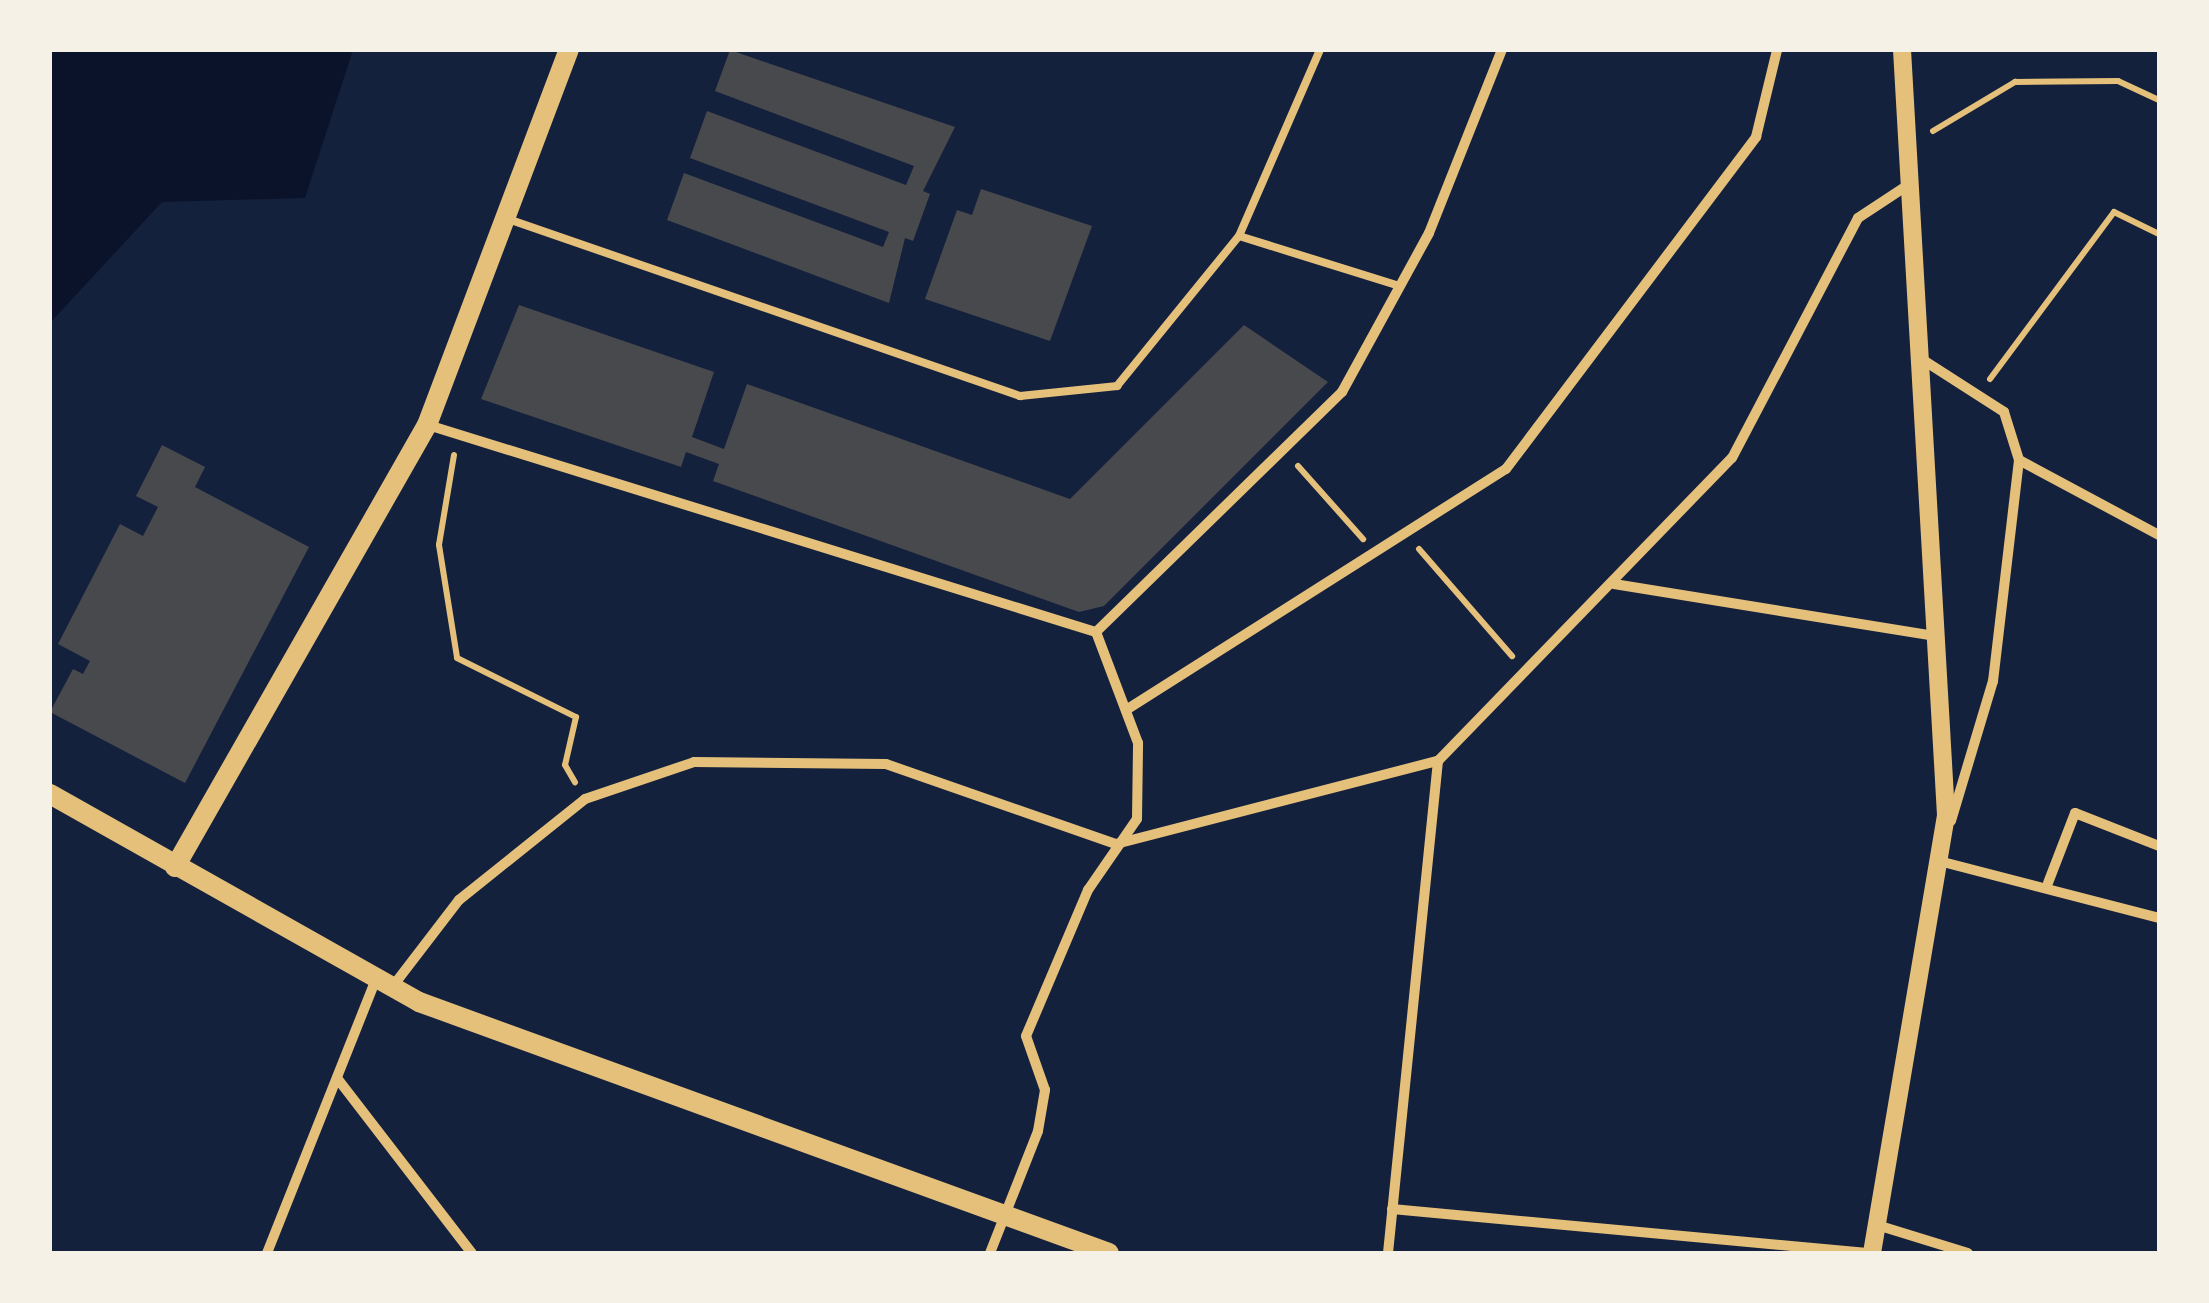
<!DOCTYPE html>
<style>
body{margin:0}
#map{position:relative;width:2209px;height:1303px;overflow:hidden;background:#14213d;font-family:"Fira Sans",sans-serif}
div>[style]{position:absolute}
.water>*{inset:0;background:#0b132b}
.building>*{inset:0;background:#48494c}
.path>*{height:6px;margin:-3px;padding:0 3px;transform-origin:3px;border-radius:3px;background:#e5c07b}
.service>*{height:8px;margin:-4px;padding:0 4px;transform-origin:4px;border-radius:4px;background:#e5c07b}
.minor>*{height:10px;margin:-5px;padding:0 5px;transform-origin:5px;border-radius:5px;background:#e5c07b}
.tertiary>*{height:18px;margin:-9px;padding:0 9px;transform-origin:9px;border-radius:9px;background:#e5c07b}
.secondary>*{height:20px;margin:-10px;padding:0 10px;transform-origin:10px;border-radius:10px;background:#e5c07b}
span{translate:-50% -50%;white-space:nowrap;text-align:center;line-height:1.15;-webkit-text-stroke:9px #f6f1e7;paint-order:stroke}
.frame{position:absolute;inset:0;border:52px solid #f6f1e7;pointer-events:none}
</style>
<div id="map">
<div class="water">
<div style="clip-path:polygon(50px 50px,353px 50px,305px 198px,162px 202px,50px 323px)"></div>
</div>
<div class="building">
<div style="clip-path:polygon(730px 50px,955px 127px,923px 191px,930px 194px,913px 241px,905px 238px,889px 303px,667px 220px,684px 173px,883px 247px,889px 232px,690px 158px,707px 111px,906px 185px,914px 166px,715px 91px)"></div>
<div style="clip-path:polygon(981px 189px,1092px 226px,1050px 341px,925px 299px,957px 210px,972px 215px)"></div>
<div style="clip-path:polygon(519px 305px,714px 372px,692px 437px,724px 449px,747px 384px,1070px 499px,1244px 325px,1328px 382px,1104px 606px,1079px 612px,713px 481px,719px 464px,686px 452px,681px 467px,481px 399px)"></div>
<div style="clip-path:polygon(162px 445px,205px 467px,195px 487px,309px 547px,185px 783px,50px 712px,73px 669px,83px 674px,90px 661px,58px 644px,120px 524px,143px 536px,158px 507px,136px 496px)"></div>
</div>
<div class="path">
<div style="left:1933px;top:131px;width:96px;rotate:-30.9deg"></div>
<div style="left:2015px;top:82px;width:103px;rotate:-0.6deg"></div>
<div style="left:2118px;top:81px;width:45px;rotate:24.9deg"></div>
<div style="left:1990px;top:379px;width:208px;rotate:-53.4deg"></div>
<div style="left:2114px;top:212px;width:50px;rotate:26.1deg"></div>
<div style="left:454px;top:455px;width:91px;rotate:99.5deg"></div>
<div style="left:439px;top:545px;width:114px;rotate:80.9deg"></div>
<div style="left:457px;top:658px;width:133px;rotate:26.4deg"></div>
<div style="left:576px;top:717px;width:49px;rotate:102.9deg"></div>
<div style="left:565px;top:765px;width:20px;rotate:60deg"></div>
<div style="left:1298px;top:466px;width:98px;rotate:48.3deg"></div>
<div style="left:1419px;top:549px;width:142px;rotate:49deg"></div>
</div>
<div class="service">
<div style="left:508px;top:219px;width:542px;rotate:19.07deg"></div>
<div style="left:1020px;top:396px;width:98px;rotate:-5.9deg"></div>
<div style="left:1117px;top:386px;width:193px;rotate:-50.9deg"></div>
<div style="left:1239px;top:236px;width:203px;rotate:-66.5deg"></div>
<div style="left:1239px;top:236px;width:169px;rotate:17.3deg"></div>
</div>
<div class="minor">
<div style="left:1920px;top:358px;width:100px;rotate:32.7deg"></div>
<div style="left:2004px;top:412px;width:50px;rotate:72.6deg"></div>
<div style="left:2019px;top:460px;width:223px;rotate:96.7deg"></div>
<div style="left:1993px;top:681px;width:146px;rotate:106.7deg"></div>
<div style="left:428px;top:425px;width:699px;rotate:17.22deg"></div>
<div style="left:1096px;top:632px;width:344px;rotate:-44.3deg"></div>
<div style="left:1342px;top:392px;width:181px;rotate:-61.3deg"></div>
<div style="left:1429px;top:233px;width:197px;rotate:-68.3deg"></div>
<div style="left:2019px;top:460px;width:159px;rotate:28.2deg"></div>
<div style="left:1614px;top:584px;width:326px;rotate:9.2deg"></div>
<div style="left:1126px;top:710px;width:450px;rotate:-32.4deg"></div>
<div style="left:1506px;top:469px;width:416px;rotate:-53deg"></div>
<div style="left:1756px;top:137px;width:89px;rotate:-76.4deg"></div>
<div style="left:1939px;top:861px;width:227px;rotate:14.5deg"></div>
<div style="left:2048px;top:883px;width:75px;rotate:-68.9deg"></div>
<div style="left:2075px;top:813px;width:90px;rotate:21.4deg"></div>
<div style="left:393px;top:986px;width:108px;rotate:-52.5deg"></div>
<div style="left:459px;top:900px;width:161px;rotate:-38.7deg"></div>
<div style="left:585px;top:799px;width:115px;rotate:-18.7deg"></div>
<div style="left:694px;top:762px;width:192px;rotate:0.6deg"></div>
<div style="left:886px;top:764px;width:244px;rotate:19.2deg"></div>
<div style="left:1116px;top:844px;width:333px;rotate:-14.5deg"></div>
<div style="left:337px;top:1078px;width:221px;rotate:52.4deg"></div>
<div style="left:1392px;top:1209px;width:480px;rotate:5.3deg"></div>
<div style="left:1877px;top:1225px;width:95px;rotate:17.1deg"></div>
<div style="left:267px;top:1253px;width:295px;rotate:-68.3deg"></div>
<div style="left:990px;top:1253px;width:131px;rotate:-68.5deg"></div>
<div style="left:1038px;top:1131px;width:42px;rotate:-80.3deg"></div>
<div style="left:1045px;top:1090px;width:57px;rotate:-109.4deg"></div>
<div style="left:1026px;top:1036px;width:159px;rotate:-67deg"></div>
<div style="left:1088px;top:890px;width:86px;rotate:-55.4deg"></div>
<div style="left:1137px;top:819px;width:76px;rotate:-89.2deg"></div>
<div style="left:1138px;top:743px;width:119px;rotate:-110.7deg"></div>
<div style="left:1388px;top:1253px;width:495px;rotate:-84.2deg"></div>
<div style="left:1438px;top:761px;width:422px;rotate:-45.9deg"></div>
<div style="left:1732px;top:458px;width:271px;rotate:-62.3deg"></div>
<div style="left:1858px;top:218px;width:60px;rotate:-33.4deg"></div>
</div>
<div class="tertiary">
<div style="left:1872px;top:1253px;width:444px;rotate:-80.4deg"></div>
<div style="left:1946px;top:815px;width:766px;rotate:-93.29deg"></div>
</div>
<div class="secondary">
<div style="left:50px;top:794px;width:424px;rotate:29.4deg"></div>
<div style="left:419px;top:1002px;width:734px;rotate:19.99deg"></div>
<div style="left:175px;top:867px;width:509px;rotate:-60.31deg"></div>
<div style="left:427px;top:425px;width:401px;rotate:-69.3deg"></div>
</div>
<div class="frame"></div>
</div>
